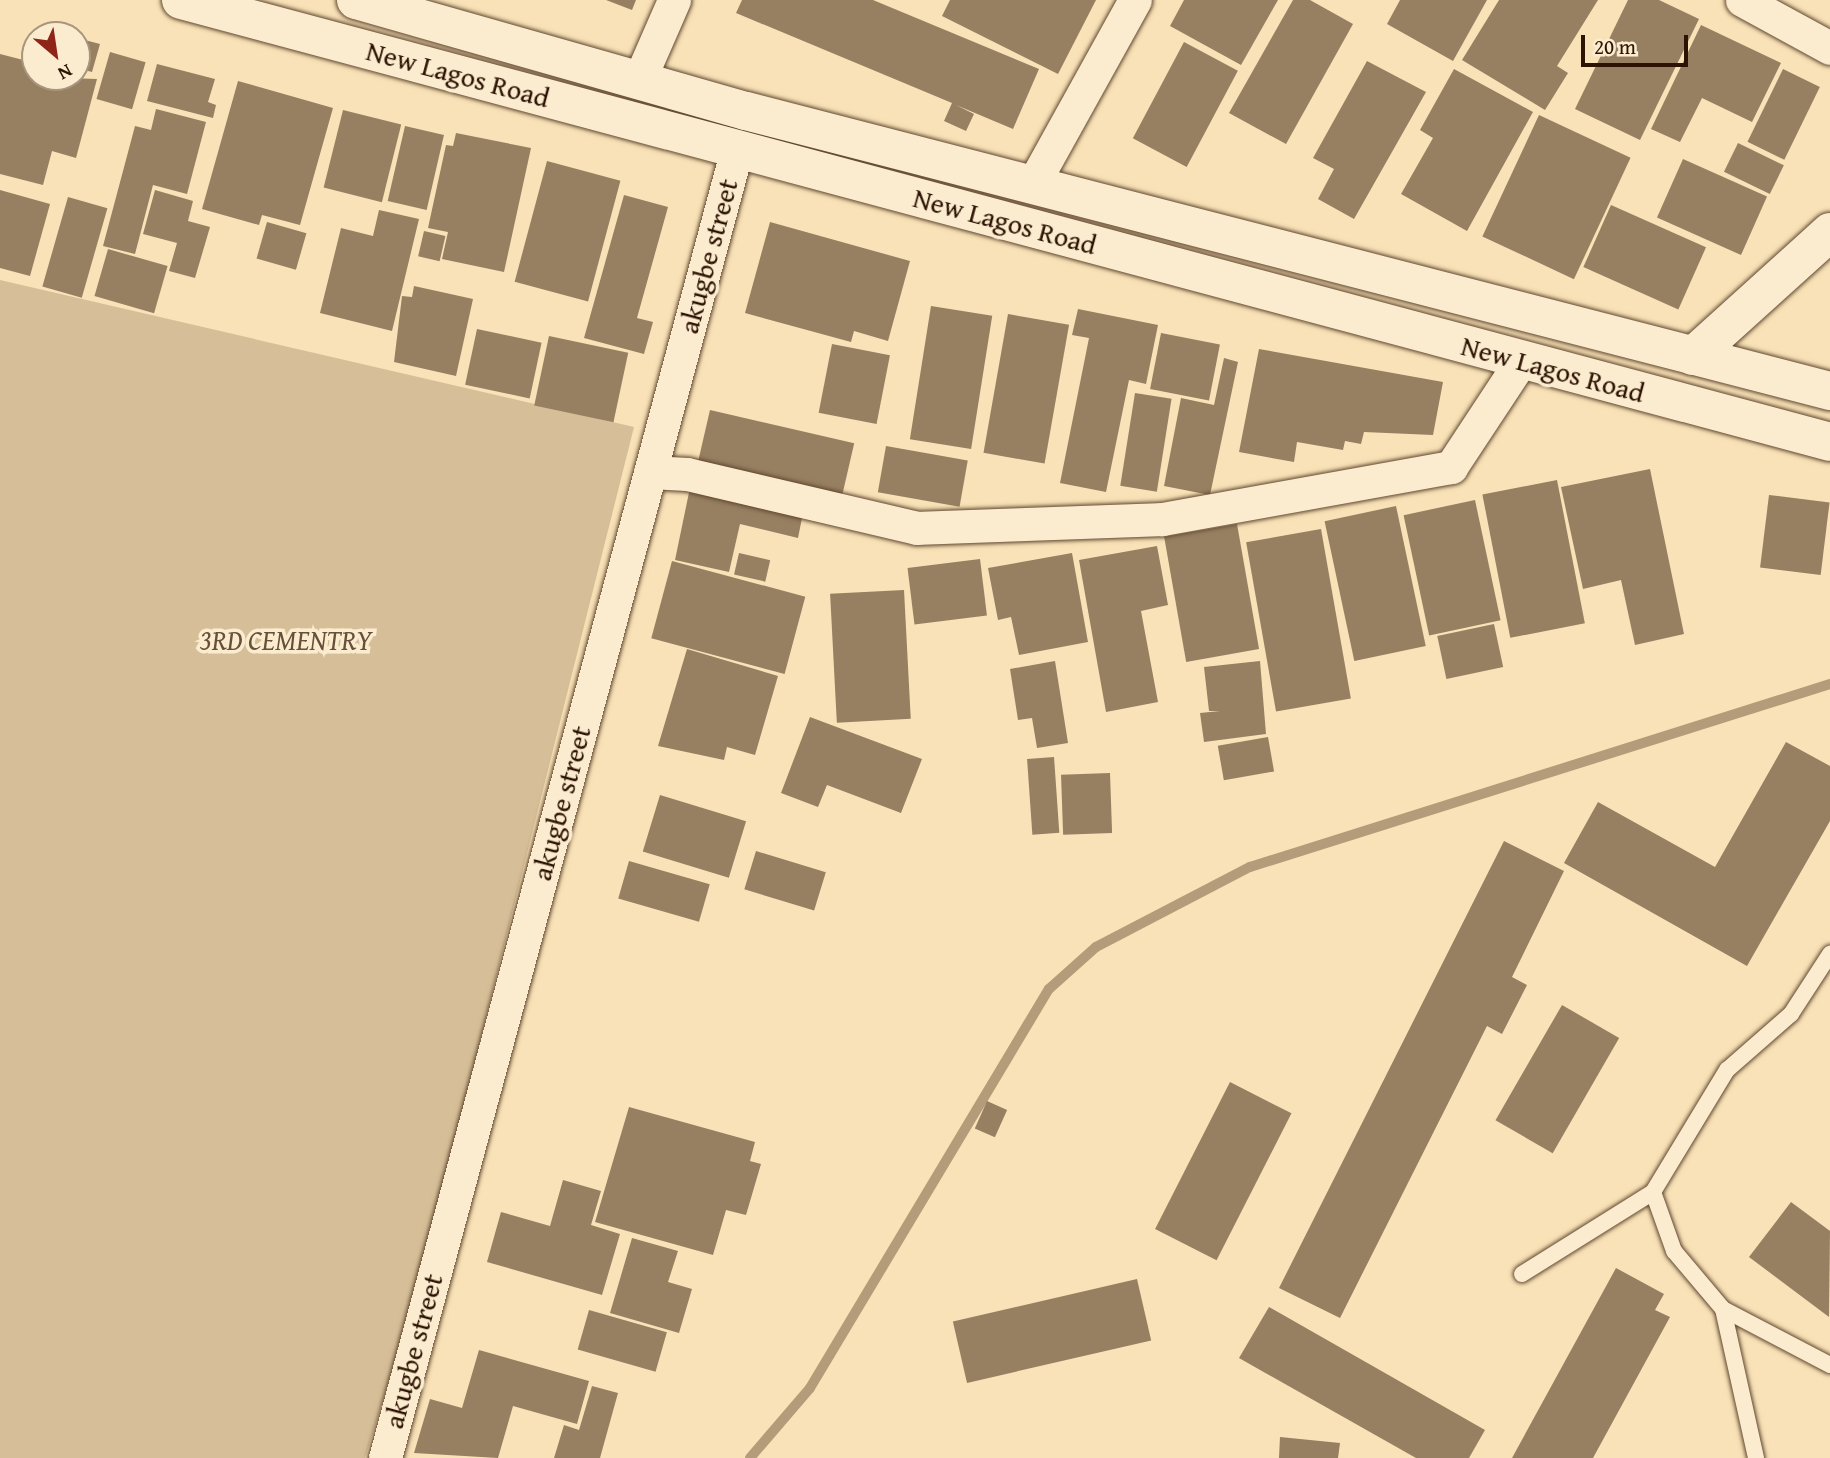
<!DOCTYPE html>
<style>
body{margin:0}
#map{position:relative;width:1830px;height:1458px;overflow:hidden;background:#f9e2b7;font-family:"Gentium Book Plus",serif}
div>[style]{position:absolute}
.green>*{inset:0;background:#d6bf98}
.stream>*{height:10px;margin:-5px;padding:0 5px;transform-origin:5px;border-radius:5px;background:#b49c7a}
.building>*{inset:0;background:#977f61;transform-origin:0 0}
.roads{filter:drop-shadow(0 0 2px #604730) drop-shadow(0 0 2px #604730)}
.service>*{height:16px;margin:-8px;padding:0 8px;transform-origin:8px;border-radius:8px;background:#fbecd0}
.minor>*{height:33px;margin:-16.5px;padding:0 16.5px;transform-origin:16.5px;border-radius:16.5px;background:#fbecd0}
.tertiary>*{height:38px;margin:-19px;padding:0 19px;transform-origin:19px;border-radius:19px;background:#fbecd0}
.secondary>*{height:38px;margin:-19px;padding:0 19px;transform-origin:19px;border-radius:19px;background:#fbecd0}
span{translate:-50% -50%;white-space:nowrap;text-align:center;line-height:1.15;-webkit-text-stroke:7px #fbecd0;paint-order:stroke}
.street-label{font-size:28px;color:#2d1303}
.park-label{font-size:28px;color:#684f37;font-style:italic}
.north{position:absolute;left:21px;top:21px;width:70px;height:70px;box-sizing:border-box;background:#fbecd0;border:2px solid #a9957e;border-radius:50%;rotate:151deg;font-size:19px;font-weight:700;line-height:28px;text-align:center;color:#2d1303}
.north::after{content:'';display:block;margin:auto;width:24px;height:32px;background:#8f2418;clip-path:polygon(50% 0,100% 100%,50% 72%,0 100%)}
.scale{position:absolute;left:1581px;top:35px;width:107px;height:32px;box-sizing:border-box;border:4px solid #2d1303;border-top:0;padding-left:9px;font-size:21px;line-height:24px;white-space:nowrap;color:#2d1303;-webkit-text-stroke:5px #fbecd0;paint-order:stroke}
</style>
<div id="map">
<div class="green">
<div style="clip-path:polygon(0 280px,634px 427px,419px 1284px,365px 1458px,0 1458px)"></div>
</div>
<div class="stream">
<div style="left:750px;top:1458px;width:92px;rotate:-49.4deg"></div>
<div style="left:810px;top:1388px;width:465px;rotate:-59.1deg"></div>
<div style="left:1049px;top:989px;width:63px;rotate:-41.8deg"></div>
<div style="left:1096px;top:947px;width:174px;rotate:-27.5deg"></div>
<div style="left:1250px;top:867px;width:608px;rotate:-17.51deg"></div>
</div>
<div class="building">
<div style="clip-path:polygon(606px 0,636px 0,632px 10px)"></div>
<div style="clip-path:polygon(742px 0,873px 0,1039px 69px,1013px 129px,956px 105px,974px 114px,966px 131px,944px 121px,952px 103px,736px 13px)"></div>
<div style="clip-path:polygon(950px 0,1096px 0,1058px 74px,942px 16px)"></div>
<div style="clip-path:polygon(1184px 0,1278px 0,1241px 65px,1170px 26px)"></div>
<div style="clip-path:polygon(1293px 0,1310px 0,1353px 24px,1286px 144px,1229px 113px)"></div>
<div style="clip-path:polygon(1400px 0,1487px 0,1453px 61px,1387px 24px)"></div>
<div style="clip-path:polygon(1499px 0,1598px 0,1557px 66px,1568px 73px,1545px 110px,1462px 60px)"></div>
<div style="clip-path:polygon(1628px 0,1659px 0,1699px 19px,1640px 140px,1575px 109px)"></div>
<div style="clip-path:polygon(1701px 25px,1781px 63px,1752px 122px,1702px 98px,1680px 142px,1651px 129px)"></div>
<div style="clip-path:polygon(77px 38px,100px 44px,92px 72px,77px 68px)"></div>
<div style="left:1184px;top:42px;width:61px;height:109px;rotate:28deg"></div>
<div style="left:110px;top:52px;width:37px;height:49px;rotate:16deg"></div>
<div style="clip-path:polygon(0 54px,35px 63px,35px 77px,97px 79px,76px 158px,52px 151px,43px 185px,0 174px)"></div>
<div style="clip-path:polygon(1367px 61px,1426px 92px,1354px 219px,1318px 199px,1334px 169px,1313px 158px)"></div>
<div style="clip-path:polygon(157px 64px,215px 79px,208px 102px,216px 105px,213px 118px,147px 101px)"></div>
<div style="clip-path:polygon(1454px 69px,1533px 112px,1467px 231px,1401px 194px,1433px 138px,1420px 130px)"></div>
<div style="left:1783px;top:69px;width:41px;height:81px;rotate:26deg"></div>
<div style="clip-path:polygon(238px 81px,333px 108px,300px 225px,262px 215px,259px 225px,202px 209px)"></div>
<div style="clip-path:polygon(156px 109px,206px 122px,187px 194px,153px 185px,135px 254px,103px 246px,135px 126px,151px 130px)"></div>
<div style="left:343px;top:110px;width:60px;height:80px;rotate:14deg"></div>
<div style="left:1539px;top:115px;width:101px;height:134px;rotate:25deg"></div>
<div style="left:405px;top:126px;width:40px;height:77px;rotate:13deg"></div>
<div style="clip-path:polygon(456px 133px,531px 148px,504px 272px,442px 259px,448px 232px,428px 228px,446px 145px,453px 146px)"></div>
<div style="left:1738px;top:143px;width:51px;height:32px;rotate:26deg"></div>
<div style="left:1683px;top:159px;width:92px;height:64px;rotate:24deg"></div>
<div style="left:547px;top:161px;width:76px;height:125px;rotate:15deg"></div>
<div style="clip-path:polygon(0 190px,50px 204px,30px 276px,0 268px)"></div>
<div style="clip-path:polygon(155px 190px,193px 201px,188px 221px,210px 227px,195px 278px,169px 271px,177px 243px,143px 234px)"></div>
<div style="clip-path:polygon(624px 195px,668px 207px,637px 318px,653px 322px,644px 354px,584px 338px)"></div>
<div style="left:68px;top:197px;width:41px;height:93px;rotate:16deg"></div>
<div style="left:1611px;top:205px;width:104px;height:68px;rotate:24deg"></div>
<div style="clip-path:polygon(379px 210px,419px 219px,392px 331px,320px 313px,341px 228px,373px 236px)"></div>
<div style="left:267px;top:222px;width:41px;height:38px;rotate:16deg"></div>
<div style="clip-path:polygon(770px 222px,910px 261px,888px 341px,854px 331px,851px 342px,745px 313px)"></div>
<div style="left:424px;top:231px;width:22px;height:26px;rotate:13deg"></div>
<div style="left:108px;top:249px;width:62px;height:49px;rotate:16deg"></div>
<div style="clip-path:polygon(414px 286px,473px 299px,456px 376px,394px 362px,402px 296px,412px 297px)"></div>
<div style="left:931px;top:306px;width:62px;height:135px;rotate:9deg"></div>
<div style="clip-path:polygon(1078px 309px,1158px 325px,1146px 384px,1129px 380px,1106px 492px,1060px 483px,1089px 338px,1072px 335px)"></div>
<div style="left:1008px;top:314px;width:62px;height:141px;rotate:10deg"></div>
<div style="left:477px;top:329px;width:66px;height:57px;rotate:12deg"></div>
<div style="left:1161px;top:333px;width:60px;height:57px;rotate:11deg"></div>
<div style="left:549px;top:336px;width:81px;height:71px;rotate:12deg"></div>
<div style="left:832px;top:344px;width:59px;height:70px;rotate:11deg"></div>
<div style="clip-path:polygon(1259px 349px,1443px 382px,1433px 435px,1364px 432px,1361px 444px,1345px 441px,1343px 450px,1297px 442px,1294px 462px,1239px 452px)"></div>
<div style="clip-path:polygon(1224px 358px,1238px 362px,1210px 495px,1164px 486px,1181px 398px,1214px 405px)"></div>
<div style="left:1135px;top:393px;width:37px;height:94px;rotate:9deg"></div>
<div style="left:710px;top:410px;width:148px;height:66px;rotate:13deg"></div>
<div style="left:886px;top:446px;width:83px;height:47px;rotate:10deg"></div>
<div style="clip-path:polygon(1650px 469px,1684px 634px,1635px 645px,1621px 580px,1583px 589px,1561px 487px)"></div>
<div style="clip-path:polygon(692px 478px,805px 503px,798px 538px,740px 524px,729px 572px,675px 560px)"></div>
<div style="left:1557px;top:480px;width:146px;height:76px;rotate:79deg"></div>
<div style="left:1769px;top:495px;width:61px;height:73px;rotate:7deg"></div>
<div style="left:1475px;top:500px;width:123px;height:73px;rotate:78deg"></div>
<div style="left:1396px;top:506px;width:143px;height:73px;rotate:78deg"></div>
<div style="left:1237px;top:524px;width:127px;height:74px;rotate:80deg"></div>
<div style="left:1321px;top:529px;width:172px;height:76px;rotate:80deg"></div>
<div style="clip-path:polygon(1157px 546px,1168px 605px,1141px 611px,1158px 702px,1106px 712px,1079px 560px)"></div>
<div style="left:739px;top:553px;width:32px;height:22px;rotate:13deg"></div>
<div style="clip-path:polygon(1072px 553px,1088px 642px,1019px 655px,1011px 617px,998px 620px,988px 568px)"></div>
<div style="left:980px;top:559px;width:57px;height:73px;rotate:83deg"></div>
<div style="left:672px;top:561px;width:138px;height:80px;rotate:15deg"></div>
<div style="left:904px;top:590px;width:129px;height:74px;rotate:87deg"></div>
<div style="left:1494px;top:624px;width:44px;height:58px;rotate:78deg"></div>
<div style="clip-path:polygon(687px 649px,778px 676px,755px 755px,727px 747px,724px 760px,658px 746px)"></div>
<div style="clip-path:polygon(1055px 661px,1068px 743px,1037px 748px,1032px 718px,1018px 720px,1010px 669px)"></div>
<div style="clip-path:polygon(1260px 661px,1266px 734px,1204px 742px,1200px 713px,1220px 711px,1209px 711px,1204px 667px)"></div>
<div style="clip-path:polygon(810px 717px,922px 759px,901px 813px,827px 785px,818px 807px,781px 793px)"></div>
<div style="left:1268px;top:737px;width:35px;height:51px;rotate:80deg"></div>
<div style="clip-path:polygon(1786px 742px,1830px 766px,1830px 821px,1747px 966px,1564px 863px,1598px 802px,1715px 867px)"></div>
<div style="left:1054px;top:757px;width:76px;height:27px;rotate:86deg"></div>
<div style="left:1110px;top:773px;width:60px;height:49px;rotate:88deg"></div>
<div style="left:660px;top:795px;width:90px;height:59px;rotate:17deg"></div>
<div style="clip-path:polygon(1504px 841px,1564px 871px,1512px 977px,1527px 985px,1502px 1034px,1487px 1026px,1340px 1318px,1279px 1288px)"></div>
<div style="left:756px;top:851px;width:73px;height:40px;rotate:17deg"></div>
<div style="left:629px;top:861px;width:84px;height:39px;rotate:16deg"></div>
<div style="left:1562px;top:1005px;width:66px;height:133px;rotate:30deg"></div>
<div style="left:1230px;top:1082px;width:69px;height:165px;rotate:27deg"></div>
<div style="left:987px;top:1101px;width:22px;height:30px;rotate:24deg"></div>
<div style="clip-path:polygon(629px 1107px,755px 1142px,750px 1161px,761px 1164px,746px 1215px,726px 1210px,713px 1255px,595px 1222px)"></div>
<div style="clip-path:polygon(563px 1180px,601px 1191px,591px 1225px,620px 1234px,602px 1295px,487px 1262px,501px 1212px,550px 1226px)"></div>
<div style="clip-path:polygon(1791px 1202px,1830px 1231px,1829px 1317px,1749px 1257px)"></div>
<div style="clip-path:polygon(632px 1238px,678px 1251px,668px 1282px,692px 1289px,679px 1333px,610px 1313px)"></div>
<div style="clip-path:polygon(1616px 1268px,1664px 1294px,1655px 1310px,1670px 1317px,1593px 1458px,1512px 1458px)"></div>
<div style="left:1137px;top:1279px;width:63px;height:189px;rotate:77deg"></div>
<div style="clip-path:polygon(1269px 1307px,1485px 1430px,1469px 1458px,1416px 1458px,1239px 1358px)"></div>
<div style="left:589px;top:1310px;width:81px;height:41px;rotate:16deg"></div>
<div style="clip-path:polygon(479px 1350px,589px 1381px,577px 1424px,513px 1406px,498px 1458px,414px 1453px,430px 1399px,462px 1408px)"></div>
<div style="clip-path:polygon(592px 1386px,618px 1393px,600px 1458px,554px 1458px,564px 1425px,579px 1430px)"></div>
<div style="clip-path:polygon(1280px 1437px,1340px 1443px,1338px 1458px,1279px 1458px)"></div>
</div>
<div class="roads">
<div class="service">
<div style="left:1653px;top:1192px;width:63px;rotate:70.4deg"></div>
<div style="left:1674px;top:1251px;width:76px;rotate:49.8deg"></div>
<div style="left:1723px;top:1309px;width:121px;rotate:27.6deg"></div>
<div style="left:1522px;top:1274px;width:155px;rotate:-32deg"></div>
<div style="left:1653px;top:1192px;width:143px;rotate:-58.8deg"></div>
<div style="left:1727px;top:1070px;width:85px;rotate:-41.2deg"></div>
<div style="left:1791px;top:1014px;width:72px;rotate:-57deg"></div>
<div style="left:1723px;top:1309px;width:153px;rotate:77.5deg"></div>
</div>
<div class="minor">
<div style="left:1742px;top:0;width:100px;rotate:28.6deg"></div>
<div style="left:640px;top:78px;width:85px;rotate:-66.4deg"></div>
<div style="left:1034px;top:182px;width:208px;rotate:-61deg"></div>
<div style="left:650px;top:472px;width:37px;rotate:3deg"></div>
<div style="left:687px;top:474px;width:236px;rotate:13.2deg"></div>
<div style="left:917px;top:528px;width:245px;rotate:-2.1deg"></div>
<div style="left:1162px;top:519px;width:294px;rotate:-10.2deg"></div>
<div style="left:1451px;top:467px;width:127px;rotate:-56.6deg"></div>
<div style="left:385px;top:1458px;width:1356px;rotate:-74.95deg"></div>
</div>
<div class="tertiary">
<div style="left:1693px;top:356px;width:185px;rotate:-42.1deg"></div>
</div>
<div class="secondary">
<div style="left:181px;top:0;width:1707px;rotate:15deg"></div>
<div style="left:356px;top:0;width:405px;rotate:15.9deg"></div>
<div style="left:746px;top:111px;width:1120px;rotate:14.48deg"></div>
</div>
</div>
<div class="street-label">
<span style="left:458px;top:74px;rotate:15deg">New Lagos Road</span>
<span style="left:1005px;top:221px;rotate:15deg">New Lagos Road</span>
<span style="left:708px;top:256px;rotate:-75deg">akugbe street</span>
<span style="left:1553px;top:369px;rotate:15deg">New Lagos Road</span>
<span style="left:561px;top:803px;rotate:-75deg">akugbe street</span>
<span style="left:413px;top:1351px;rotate:-75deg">akugbe street</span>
</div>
<div class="park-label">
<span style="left:286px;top:640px">3RD CEMENTRY</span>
</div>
<div class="north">N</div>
<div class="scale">20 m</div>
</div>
